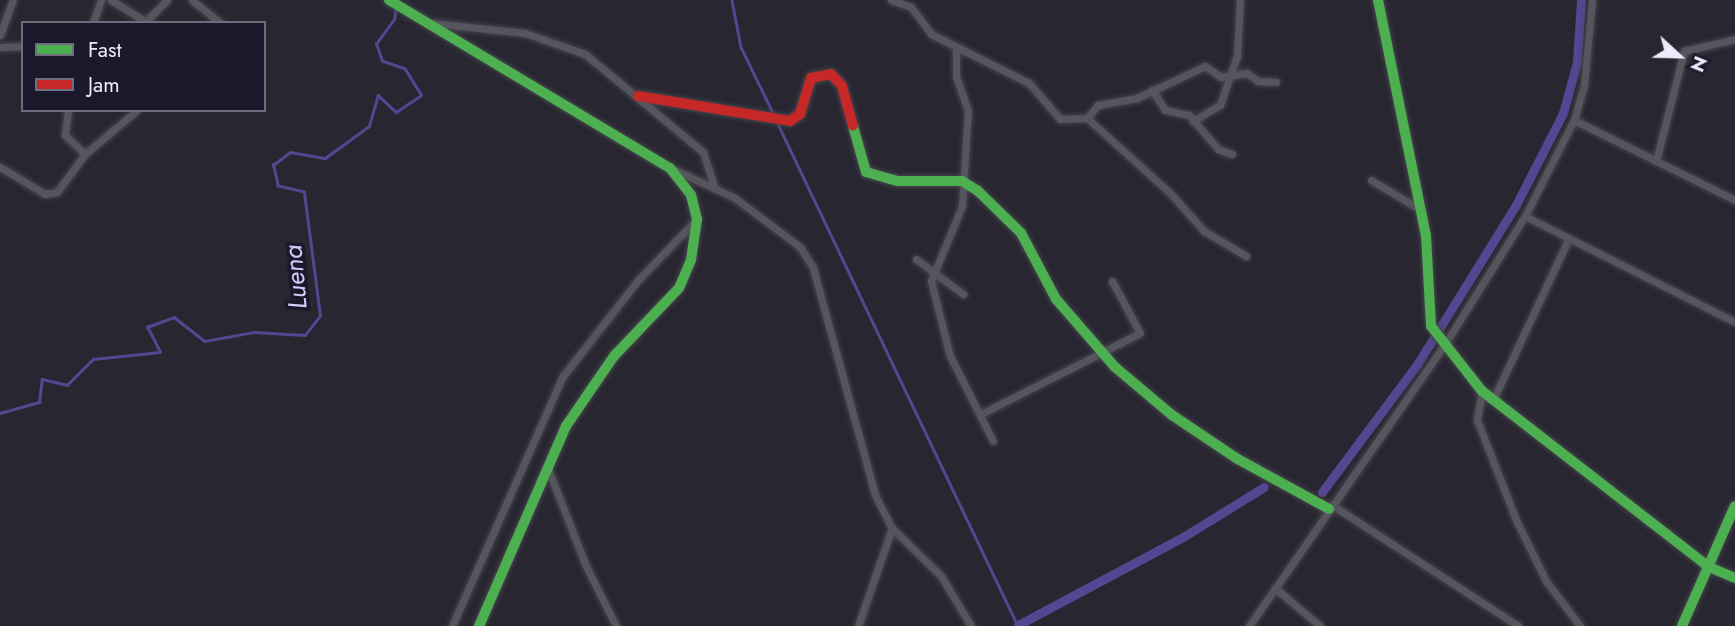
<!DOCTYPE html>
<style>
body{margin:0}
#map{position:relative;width:1735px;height:626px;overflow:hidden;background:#282630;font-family:Jost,sans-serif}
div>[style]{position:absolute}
.stream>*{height:2.5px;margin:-1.25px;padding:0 1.25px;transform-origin:1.25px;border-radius:1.25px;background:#554691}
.canal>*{height:9px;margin:-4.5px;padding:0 4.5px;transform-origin:4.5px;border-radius:4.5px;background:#554691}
.roads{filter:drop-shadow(0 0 2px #45444d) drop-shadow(0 0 2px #45444d)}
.street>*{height:7px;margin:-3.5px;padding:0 3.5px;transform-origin:3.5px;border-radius:3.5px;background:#56555e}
.fast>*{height:10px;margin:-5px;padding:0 5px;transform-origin:5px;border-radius:5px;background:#4caf50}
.jam>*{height:10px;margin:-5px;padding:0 5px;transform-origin:5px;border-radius:5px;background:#c62828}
span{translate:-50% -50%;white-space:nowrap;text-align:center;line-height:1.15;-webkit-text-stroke:7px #1a182b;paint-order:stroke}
.water-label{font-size:26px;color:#d0ccf9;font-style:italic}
.legend{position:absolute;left:21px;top:21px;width:245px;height:91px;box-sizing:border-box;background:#1a182b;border:2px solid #6e6d7e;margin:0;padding:9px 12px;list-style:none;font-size:21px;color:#edecfa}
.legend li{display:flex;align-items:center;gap:14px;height:35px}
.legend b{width:35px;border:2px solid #6e6d7e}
.north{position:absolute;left:1644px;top:21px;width:70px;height:70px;-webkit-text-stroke:5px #1a182b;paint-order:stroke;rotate:112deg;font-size:19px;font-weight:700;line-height:28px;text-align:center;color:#edecfa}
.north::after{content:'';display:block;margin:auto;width:24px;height:32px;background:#edecfa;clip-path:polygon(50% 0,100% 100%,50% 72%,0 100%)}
</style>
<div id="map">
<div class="stream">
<div style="left:732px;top:0;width:48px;rotate:79.2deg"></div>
<div style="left:741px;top:47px;width:76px;rotate:64.1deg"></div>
<div style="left:778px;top:124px;width:556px;rotate:64.45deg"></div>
<div style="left:0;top:413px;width:41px;rotate:-15.8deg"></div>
<div style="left:39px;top:402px;width:23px;rotate:-83deg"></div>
<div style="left:42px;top:379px;width:26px;rotate:13deg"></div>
<div style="left:67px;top:385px;width:37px;rotate:-45deg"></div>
<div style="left:93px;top:359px;width:67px;rotate:-6deg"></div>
<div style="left:160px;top:352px;width:28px;rotate:-117deg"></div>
<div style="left:147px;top:327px;width:29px;rotate:-20deg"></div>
<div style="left:174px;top:317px;width:39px;rotate:38deg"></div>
<div style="left:205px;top:341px;width:50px;rotate:-10.4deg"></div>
<div style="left:254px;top:332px;width:51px;rotate:3.4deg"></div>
<div style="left:305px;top:335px;width:24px;rotate:-52deg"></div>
<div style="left:320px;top:316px;width:125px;rotate:-97.4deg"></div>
<div style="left:304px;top:192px;width:27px;rotate:-167deg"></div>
<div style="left:278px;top:186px;width:22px;rotate:-103deg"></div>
<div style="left:273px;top:165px;width:21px;rotate:-37deg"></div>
<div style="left:290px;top:152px;width:36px;rotate:10deg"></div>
<div style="left:325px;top:158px;width:54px;rotate:-36deg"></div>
<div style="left:369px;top:126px;width:32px;rotate:-74deg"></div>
<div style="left:378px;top:95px;width:25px;rotate:43deg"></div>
<div style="left:396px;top:112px;width:30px;rotate:-34deg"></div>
<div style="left:421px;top:95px;width:31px;rotate:-122deg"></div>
<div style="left:405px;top:69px;width:24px;rotate:-161deg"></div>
<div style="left:382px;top:61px;width:18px;rotate:-109deg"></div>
<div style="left:376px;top:44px;width:31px;rotate:-54deg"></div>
<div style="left:394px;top:19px;width:12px;rotate:-81deg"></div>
</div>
<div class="canal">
<div style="left:1322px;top:492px;width:161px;rotate:-53.3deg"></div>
<div style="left:1418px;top:363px;width:186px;rotate:-58.2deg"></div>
<div style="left:1516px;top:205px;width:103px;rotate:-62.9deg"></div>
<div style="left:1563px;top:113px;width:53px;rotate:-74.6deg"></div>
<div style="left:1577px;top:62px;width:62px;rotate:-86.3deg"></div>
<div style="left:1018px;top:625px;width:187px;rotate:-28.1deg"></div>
<div style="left:1183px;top:537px;width:95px;rotate:-31.7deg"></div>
</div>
<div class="roads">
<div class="street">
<div style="left:111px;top:0;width:44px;rotate:31.9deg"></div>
<div style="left:192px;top:0;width:36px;rotate:39deg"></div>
<div style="left:891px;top:0;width:21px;rotate:19deg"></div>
<div style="left:911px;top:7px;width:34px;rotate:53deg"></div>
<div style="left:931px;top:34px;width:110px;rotate:26.6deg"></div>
<div style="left:1029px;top:83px;width:48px;rotate:49.3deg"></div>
<div style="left:1060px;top:119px;width:27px;rotate:-2deg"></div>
<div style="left:1087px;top:118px;width:113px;rotate:42.1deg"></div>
<div style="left:1171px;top:194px;width:50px;rotate:48.3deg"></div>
<div style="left:1204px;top:231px;width:49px;rotate:30.8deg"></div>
<div style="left:146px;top:21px;width:30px;rotate:-45deg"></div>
<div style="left:93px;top:23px;width:24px;rotate:-71deg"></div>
<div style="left:431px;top:23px;width:95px;rotate:6.1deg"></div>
<div style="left:525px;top:33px;width:64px;rotate:19.3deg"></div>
<div style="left:585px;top:54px;width:153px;rotate:39.7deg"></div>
<div style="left:703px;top:152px;width:36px;rotate:72deg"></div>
<div style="left:0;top:35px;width:37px;rotate:-70deg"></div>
<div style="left:0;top:47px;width:23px;rotate:-2deg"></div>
<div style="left:956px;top:48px;width:28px;rotate:90deg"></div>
<div style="left:956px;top:76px;width:36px;rotate:71deg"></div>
<div style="left:968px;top:110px;width:96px;rotate:93.6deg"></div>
<div style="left:962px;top:206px;width:81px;rotate:112.5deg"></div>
<div style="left:931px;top:281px;width:77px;rotate:75.8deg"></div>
<div style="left:950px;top:356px;width:95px;rotate:63.2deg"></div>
<div style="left:1152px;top:90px;width:24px;rotate:57deg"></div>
<div style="left:1165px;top:110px;width:25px;rotate:12deg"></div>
<div style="left:1189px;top:115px;width:45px;rotate:49.5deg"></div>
<div style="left:1218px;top:149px;width:15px;rotate:20deg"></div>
<div style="left:68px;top:110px;width:25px;rotate:97deg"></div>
<div style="left:65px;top:135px;width:28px;rotate:44deg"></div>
<div style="left:1087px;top:118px;width:17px;rotate:-50deg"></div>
<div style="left:1098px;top:105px;width:40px;rotate:-10deg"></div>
<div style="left:1137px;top:98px;width:75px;rotate:-25.2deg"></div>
<div style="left:1205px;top:66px;width:19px;rotate:35deg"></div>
<div style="left:1221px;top:77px;width:26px;rotate:-9deg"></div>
<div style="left:1247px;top:73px;width:14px;rotate:36deg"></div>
<div style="left:1258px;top:81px;width:18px;rotate:3deg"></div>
<div style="left:1574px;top:120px;width:180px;rotate:26.4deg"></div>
<div style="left:1193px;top:121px;width:31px;rotate:-31deg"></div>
<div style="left:1220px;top:105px;width:52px;rotate:-70.9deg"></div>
<div style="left:1237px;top:56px;width:56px;rotate:-86.9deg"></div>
<div style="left:1656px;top:161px;width:114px;rotate:-75.7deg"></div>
<div style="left:1684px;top:51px;width:52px;rotate:-13.2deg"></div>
<div style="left:0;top:167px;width:52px;rotate:31deg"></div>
<div style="left:45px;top:194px;width:12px;rotate:-9deg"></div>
<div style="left:57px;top:192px;width:47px;rotate:-53.6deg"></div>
<div style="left:85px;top:154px;width:68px;rotate:-40.2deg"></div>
<div style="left:671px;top:168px;width:71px;rotate:25.1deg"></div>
<div style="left:735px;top:198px;width:81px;rotate:37deg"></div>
<div style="left:800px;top:247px;width:25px;rotate:58deg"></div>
<div style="left:813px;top:268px;width:235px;rotate:74.7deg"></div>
<div style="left:875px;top:495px;width:37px;rotate:63deg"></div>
<div style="left:892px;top:528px;width:69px;rotate:44.4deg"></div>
<div style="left:941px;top:576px;width:58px;rotate:59deg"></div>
<div style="left:1371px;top:180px;width:58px;rotate:31deg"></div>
<div style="left:1525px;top:216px;width:235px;rotate:26.8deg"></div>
<div style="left:916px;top:259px;width:59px;rotate:36.7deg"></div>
<div style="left:1482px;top:391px;width:29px;rotate:100deg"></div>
<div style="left:1477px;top:420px;width:110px;rotate:68.6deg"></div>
<div style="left:1517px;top:522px;width:66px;rotate:63.8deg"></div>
<div style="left:1546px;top:581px;width:56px;rotate:52.9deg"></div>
<div style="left:1493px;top:400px;width:179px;rotate:-64.9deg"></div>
<div style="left:981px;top:414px;width:178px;rotate:-27deg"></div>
<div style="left:1140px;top:333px;width:59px;rotate:-118.3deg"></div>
<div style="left:547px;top:466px;width:107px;rotate:68.7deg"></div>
<div style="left:586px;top:566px;width:67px;rotate:63.4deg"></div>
<div style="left:1332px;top:505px;width:222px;rotate:33deg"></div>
<div style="left:1275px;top:588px;width:59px;rotate:40.2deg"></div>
<div style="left:452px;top:626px;width:274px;rotate:-66.1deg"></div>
<div style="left:563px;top:376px;width:122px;rotate:-52deg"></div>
<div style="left:638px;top:280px;width:83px;rotate:-46deg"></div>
<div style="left:858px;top:626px;width:104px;rotate:-70.9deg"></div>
<div style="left:1249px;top:626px;width:343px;rotate:-55.2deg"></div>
<div style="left:1445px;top:344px;width:151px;rotate:-58deg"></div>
<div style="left:1525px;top:216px;width:108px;rotate:-63deg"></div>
<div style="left:1574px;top:120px;width:36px;rotate:-74deg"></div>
<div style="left:1584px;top:85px;width:85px;rotate:-84.6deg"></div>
</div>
<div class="fast">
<div style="left:389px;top:0;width:327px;rotate:30.9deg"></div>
<div style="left:670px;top:168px;width:34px;rotate:52deg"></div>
<div style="left:691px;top:195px;width:25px;rotate:76deg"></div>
<div style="left:697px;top:219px;width:41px;rotate:98.3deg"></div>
<div style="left:691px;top:260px;width:30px;rotate:113deg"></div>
<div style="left:679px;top:288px;width:94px;rotate:133.7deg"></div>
<div style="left:614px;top:356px;width:85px;rotate:124.4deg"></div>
<div style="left:566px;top:426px;width:218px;rotate:113.5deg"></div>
<div style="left:1378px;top:0;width:241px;rotate:78.5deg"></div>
<div style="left:1426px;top:236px;width:90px;rotate:86.8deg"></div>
<div style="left:1431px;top:326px;width:83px;rotate:51.9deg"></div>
<div style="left:1482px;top:391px;width:287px;rotate:37.8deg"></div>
<div style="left:1709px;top:567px;width:28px;rotate:23deg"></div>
<div style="left:853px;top:126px;width:48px;rotate:74.2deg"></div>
<div style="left:866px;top:172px;width:33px;rotate:16deg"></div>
<div style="left:898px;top:181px;width:64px"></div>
<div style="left:962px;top:181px;width:19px;rotate:32deg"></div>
<div style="left:978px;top:191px;width:60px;rotate:44.3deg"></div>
<div style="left:1021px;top:233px;width:75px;rotate:62.1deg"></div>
<div style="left:1056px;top:299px;width:90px;rotate:49.1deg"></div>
<div style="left:1115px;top:367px;width:75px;rotate:40.1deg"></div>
<div style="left:1172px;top:415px;width:77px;rotate:33.9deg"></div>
<div style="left:1236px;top:458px;width:106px;rotate:28.7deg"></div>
<div style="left:1682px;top:626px;width:131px;rotate:-66.2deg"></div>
</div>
<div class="jam">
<div style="left:638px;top:96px;width:154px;rotate:9.3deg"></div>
<div style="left:790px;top:121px;width:12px;rotate:-35deg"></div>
<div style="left:800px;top:114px;width:38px;rotate:-73deg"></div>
<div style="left:811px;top:78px;width:20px;rotate:-11deg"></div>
<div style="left:831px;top:74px;width:16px;rotate:47deg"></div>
<div style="left:842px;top:86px;width:41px;rotate:74.6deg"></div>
</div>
</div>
<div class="water-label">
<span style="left:296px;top:277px;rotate:-95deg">Luena</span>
</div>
<ul class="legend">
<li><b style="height:9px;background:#4caf50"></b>Fast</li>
<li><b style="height:9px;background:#c62828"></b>Jam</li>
</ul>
<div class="north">N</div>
</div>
